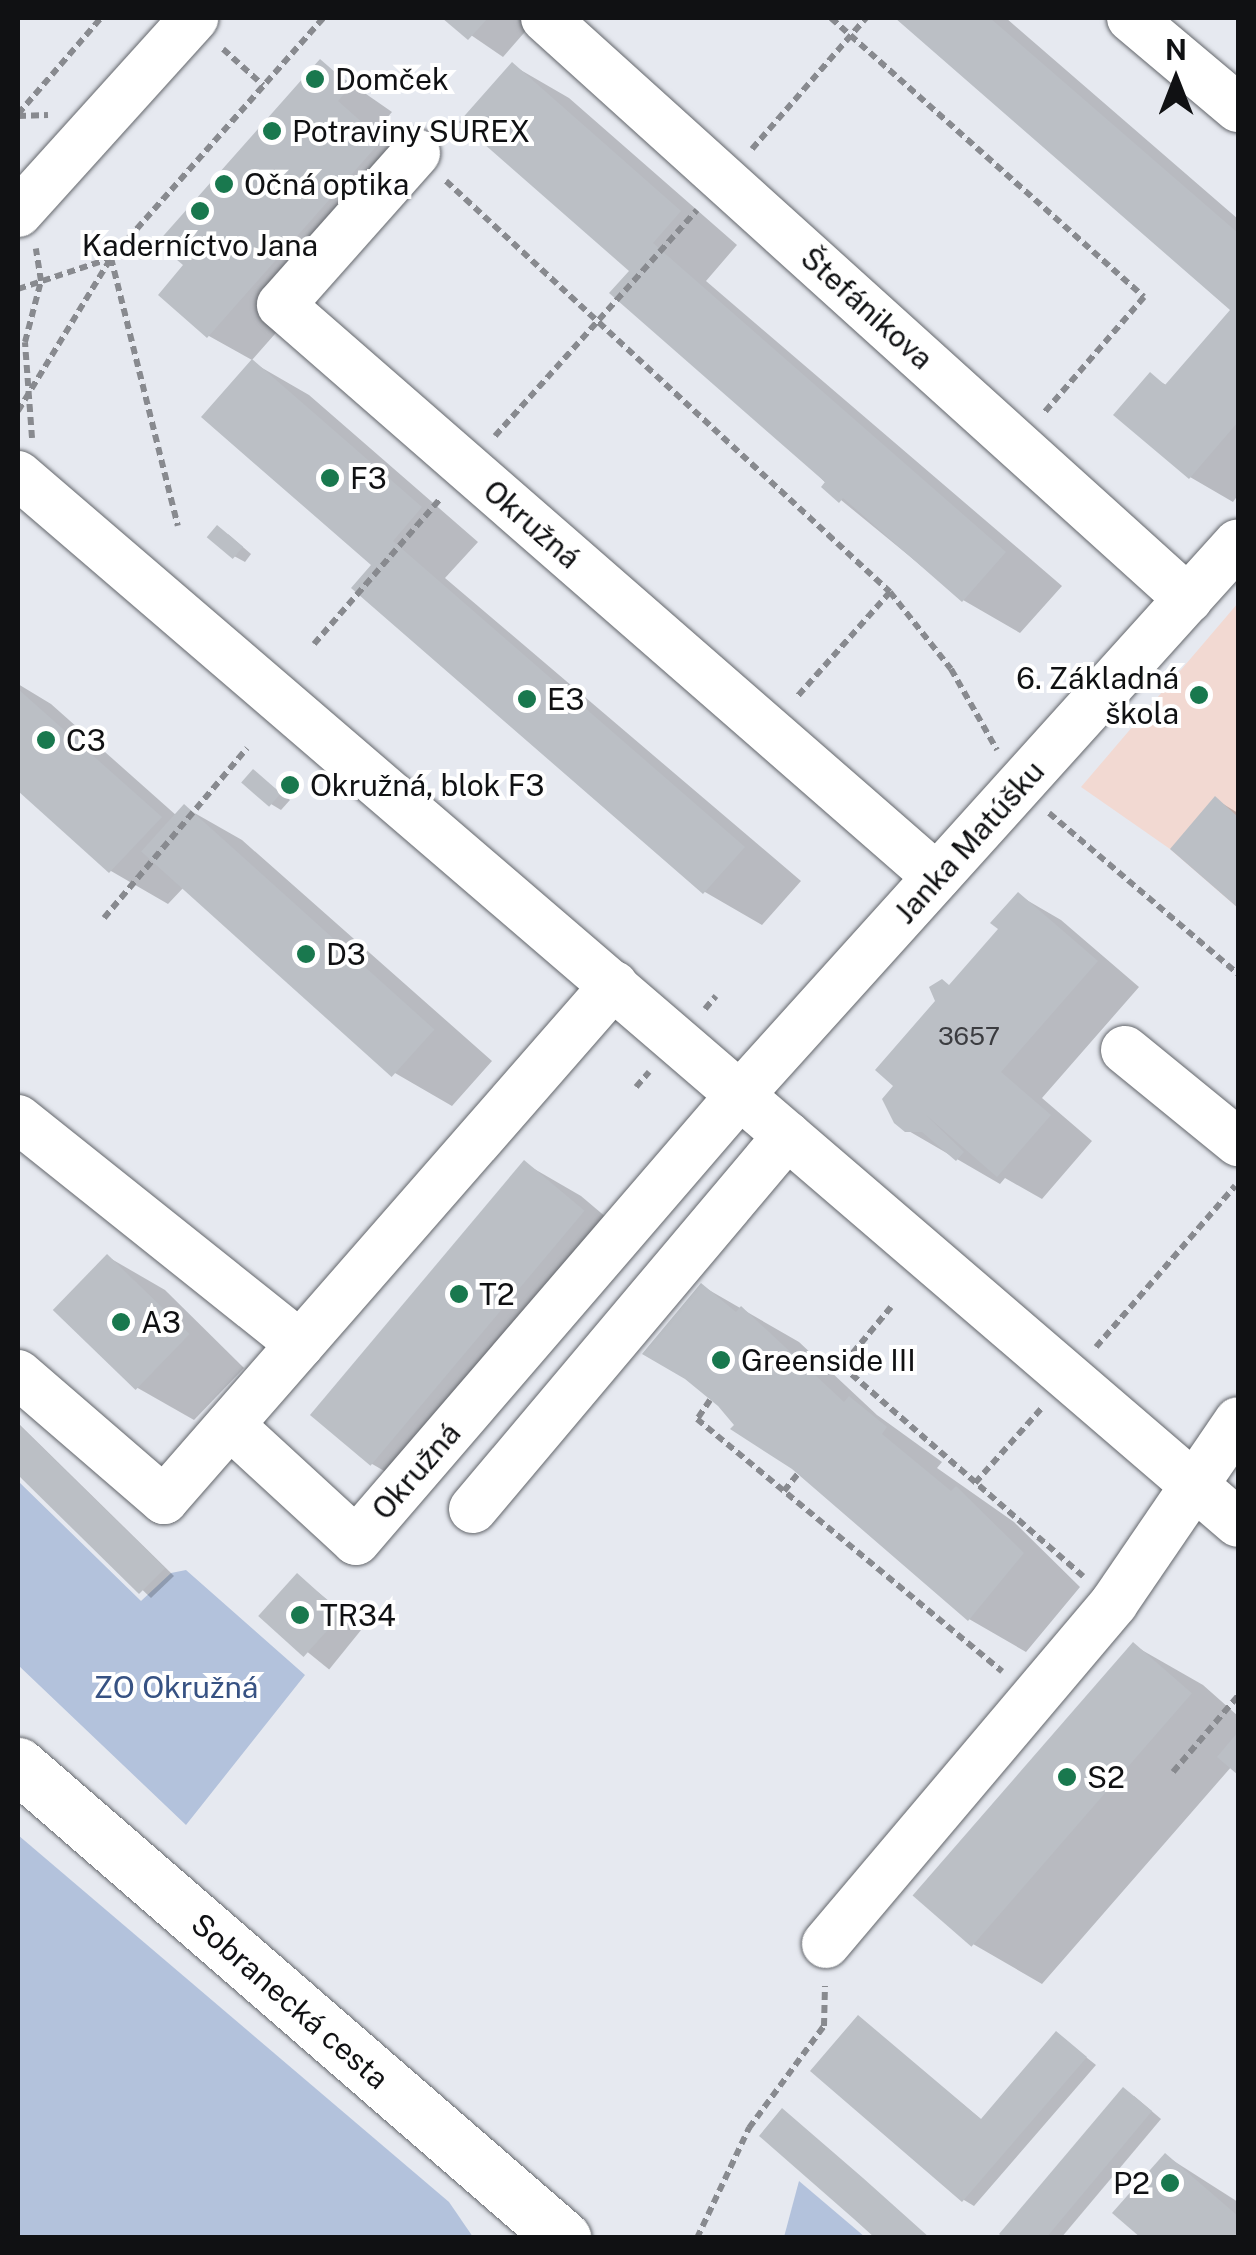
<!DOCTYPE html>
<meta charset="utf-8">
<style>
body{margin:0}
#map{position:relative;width:1256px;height:2255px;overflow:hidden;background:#e6e9f0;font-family:"Public Sans",sans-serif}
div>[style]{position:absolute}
.education>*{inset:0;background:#f2d9d2}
.green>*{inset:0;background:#b3c2dc}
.shadow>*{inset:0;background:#0003;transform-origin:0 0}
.building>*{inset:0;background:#bbbfc5;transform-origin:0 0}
.path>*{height:6px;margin-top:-3px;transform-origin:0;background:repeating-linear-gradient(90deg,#888a8f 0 8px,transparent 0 13px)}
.roads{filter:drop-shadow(0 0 2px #63666b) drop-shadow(0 0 2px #63666b)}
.minor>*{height:48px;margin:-24px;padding:0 24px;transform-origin:24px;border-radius:24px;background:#fff}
.major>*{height:55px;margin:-27.5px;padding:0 27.5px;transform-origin:27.5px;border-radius:27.5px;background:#fff}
.dots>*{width:28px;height:28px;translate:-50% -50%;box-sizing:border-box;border:5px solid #fff;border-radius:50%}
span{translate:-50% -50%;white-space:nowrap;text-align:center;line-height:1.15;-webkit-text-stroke:8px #fff;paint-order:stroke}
.number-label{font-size:25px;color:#3b3c40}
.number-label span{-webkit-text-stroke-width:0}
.poi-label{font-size:30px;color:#101113}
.left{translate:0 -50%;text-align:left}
.right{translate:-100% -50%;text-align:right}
.street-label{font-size:30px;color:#101113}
.park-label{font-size:30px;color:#375283}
.frame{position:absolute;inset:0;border:20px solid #101113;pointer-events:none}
.north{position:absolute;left:1126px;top:30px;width:100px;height:100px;-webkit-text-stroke:8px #fff;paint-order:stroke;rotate:0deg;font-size:28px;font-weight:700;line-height:40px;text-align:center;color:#101113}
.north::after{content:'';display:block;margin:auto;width:35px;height:45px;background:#101113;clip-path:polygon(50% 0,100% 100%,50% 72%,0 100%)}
</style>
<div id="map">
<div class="education">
<div style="clip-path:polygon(1238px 603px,1238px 908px,1170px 849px,1081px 787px)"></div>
</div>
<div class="green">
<div style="clip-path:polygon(18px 1481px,141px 1601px,171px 1573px,186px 1570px,305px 1675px,186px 1825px,18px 1665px)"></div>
<div style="clip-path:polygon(18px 1835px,449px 2202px,473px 2237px,18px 2237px)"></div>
<div style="clip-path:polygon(799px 2181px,865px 2237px,784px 2237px)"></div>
</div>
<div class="shadow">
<div style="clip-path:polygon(446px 18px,537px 18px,503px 57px)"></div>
<div style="clip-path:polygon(899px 18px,1006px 18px,1238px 219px,1238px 495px,1233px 502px,1190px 477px,1150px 376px,1168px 386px,1233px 310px)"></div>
<div style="clip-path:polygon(320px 62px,392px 112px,379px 127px,423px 166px,252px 360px,209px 336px,187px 265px)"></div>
<div style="clip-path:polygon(512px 65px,569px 98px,737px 245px,706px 281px,1062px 586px,1020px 633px,963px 600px,841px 500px,632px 270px)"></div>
<div style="clip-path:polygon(252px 362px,309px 395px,478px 542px,445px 578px,801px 881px,762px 925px,705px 892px,355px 588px,375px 565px)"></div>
<div style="clip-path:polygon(228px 534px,251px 554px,245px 562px,234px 556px)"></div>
<div style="clip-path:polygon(18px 684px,51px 704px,177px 816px,184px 807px,242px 840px,492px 1061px,452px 1106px,395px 1073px,184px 887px,168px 904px,111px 871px,18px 788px)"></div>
<div style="clip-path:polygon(253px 772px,290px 800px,281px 810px,271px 804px)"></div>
<div style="clip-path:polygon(1215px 799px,1238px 813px,1238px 904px,1174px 848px)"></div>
<div style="clip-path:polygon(1018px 895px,1061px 920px,1139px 987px,1042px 1098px,1092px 1141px,1042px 1199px,1005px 1178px,1000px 1184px,907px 1130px,897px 1086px,951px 987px,1002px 929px)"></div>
<div style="clip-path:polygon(524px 1163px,581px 1196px,639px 1245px,424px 1494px,367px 1461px)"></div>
<div style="clip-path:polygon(108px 1257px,165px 1290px,244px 1368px,194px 1420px,136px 1387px)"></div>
<div style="clip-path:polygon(702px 1286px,799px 1342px,877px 1415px,942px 1462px,937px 1468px,1014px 1522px,1080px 1587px,1026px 1652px,969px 1619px,687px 1377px)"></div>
<div style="clip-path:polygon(18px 1423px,174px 1576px,151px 1598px,18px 1472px)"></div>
<div style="left:298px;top:1576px;width:83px;height:53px;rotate:39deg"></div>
<div style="clip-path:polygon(1133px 1645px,1203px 1685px,1238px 1716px,1238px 1771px,1232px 1766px,1042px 1984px,973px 1944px,916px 1895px)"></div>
<div style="clip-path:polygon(859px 2018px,983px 2121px,1057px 2034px,1096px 2065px,974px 2206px,964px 2200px)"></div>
<div style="clip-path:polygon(1134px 2096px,1161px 2119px,1061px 2238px,1008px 2238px)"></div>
<div style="clip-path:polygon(1166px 2156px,1238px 2202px,1238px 2238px,1144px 2238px)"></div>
</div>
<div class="building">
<div style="clip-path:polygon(442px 18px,488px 18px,468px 40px)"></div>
<div style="clip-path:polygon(895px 18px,990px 18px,1238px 233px,1238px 422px,1189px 479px,1113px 415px,1150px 372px,1165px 385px,1230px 310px)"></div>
<div style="clip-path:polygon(320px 59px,351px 86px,338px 101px,382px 140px,207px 338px,158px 295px,183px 265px,157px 243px)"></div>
<div style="clip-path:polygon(512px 62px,681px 211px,653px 243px,1006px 552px,962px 602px,843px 498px,839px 503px,821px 487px,825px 482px,609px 293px,629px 271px,459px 122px)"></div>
<div style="clip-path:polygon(252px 359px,422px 507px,393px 541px,745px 847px,703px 894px,351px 588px,371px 565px,201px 417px)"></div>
<div style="left:217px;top:525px;width:34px;height:16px;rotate:40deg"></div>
<div style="clip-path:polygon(18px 689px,162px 817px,109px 873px,18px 791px)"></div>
<div style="left:253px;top:769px;width:37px;height:18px;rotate:41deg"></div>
<div style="clip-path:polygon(1215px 796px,1238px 817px,1238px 908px,1170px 849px)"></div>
<div style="left:184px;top:804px;width:337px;height:64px;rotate:42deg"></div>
<div style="clip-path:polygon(1018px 892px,1098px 961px,1001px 1072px,1051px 1115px,997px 1177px,926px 1115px,964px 1152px,956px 1161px,922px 1132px,905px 1132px,894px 1123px,882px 1099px,893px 1086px,875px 1070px,935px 1001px,929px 987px,942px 979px,949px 985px,998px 929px,990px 923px)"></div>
<div style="left:524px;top:1160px;width:79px;height:333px;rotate:40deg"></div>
<div style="left:107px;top:1254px;width:115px;height:78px;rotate:44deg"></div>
<div style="clip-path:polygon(701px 1283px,736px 1312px,741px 1306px,844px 1402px,849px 1396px,887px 1427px,882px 1434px,951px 1491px,956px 1486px,1024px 1553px,968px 1621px,792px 1469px,730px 1429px,734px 1425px,718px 1406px,685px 1379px,642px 1354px)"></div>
<div style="clip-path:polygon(18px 1424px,165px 1568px,139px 1594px,18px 1475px)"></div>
<div style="left:297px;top:1573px;width:61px;height:58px;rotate:42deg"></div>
<div style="left:1133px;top:1642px;width:78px;height:336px;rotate:41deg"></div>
<div style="clip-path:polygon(1238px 1732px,1238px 1775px,1217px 1757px)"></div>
<div style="clip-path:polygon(858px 2015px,981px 2119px,1056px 2031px,1087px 2057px,962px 2202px,810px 2071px)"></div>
<div style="clip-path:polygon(1123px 2087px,1152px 2111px,1046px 2238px,1004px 2238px,999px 2234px)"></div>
<div style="clip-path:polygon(782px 2108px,863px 2178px,930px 2238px,875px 2238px,854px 2219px,759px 2136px)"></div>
<div style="clip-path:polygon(1165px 2153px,1238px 2216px,1238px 2238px,1141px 2238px,1112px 2213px)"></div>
</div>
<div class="path">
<div style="left:831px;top:18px;width:419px;rotate:41.7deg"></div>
<div style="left:1144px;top:297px;width:153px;rotate:130.8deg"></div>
<div style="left:223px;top:49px;width:54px;rotate:42deg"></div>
<div style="left:18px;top:114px;width:127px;rotate:-49.2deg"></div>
<div style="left:18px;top:116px;width:30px;rotate:-2deg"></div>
<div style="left:752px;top:149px;width:174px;rotate:-49deg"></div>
<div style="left:446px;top:181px;width:605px;rotate:42.79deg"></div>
<div style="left:890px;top:592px;width:142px;rotate:131.6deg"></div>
<div style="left:18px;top:289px;width:98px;rotate:-18.4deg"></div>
<div style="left:111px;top:258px;width:276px;rotate:76deg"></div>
<div style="left:18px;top:411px;width:179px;rotate:-58.7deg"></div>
<div style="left:111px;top:258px;width:320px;rotate:-48.5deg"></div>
<div style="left:495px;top:436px;width:303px;rotate:-48.2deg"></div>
<div style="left:32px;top:438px;width:96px;rotate:-94.2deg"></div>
<div style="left:25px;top:342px;width:63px;rotate:-75.3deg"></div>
<div style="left:41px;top:281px;width:33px;rotate:-99deg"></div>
<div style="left:890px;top:592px;width:98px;rotate:51.6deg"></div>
<div style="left:951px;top:669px;width:93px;rotate:60.4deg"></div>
<div style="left:314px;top:644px;width:194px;rotate:-49deg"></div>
<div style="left:1049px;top:813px;width:248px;rotate:40.4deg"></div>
<div style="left:104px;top:918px;width:222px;rotate:-49.9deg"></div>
<div style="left:705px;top:1009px;width:17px;rotate:-50deg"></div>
<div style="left:636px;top:1087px;width:20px;rotate:-49deg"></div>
<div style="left:891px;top:1307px;width:77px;rotate:129.7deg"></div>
<div style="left:842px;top:1366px;width:320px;rotate:41.1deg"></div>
<div style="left:1096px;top:1347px;width:213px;rotate:-49.2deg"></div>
<div style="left:710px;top:1400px;width:23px;rotate:124deg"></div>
<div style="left:697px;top:1419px;width:396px;rotate:39.6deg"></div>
<div style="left:975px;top:1483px;width:99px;rotate:-48.3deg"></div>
<div style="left:784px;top:1491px;width:22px;rotate:-51deg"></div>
<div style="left:1173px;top:1772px;width:100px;rotate:-49.5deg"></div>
<div style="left:697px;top:2238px;width:122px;rotate:-64.7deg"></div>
<div style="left:749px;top:2128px;width:127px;rotate:-53.7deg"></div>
<div style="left:824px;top:2026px;width:40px;rotate:-88.6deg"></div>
</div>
<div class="roads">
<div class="minor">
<div style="left:545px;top:18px;width:867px;rotate:42.1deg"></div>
<div style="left:1131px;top:18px;width:140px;rotate:40.1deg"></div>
<div style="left:416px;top:153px;width:203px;rotate:131.6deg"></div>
<div style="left:281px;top:305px;width:870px;rotate:41.09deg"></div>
<div style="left:18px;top:213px;width:263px;rotate:-47.9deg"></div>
<div style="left:18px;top:475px;width:1608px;rotate:40.66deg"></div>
<div style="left:1125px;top:1050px;width:146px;rotate:39.2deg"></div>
<div style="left:18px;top:1119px;width:361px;rotate:38.6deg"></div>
<div style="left:18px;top:1374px;width:193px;rotate:40.8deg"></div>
<div style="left:164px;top:1500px;width:684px;rotate:-48.85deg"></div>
<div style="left:230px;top:1425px;width:171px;rotate:42.6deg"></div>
<div style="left:356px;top:1541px;width:589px;rotate:-49.27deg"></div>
<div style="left:740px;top:1095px;width:743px;rotate:-47.94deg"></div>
<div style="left:473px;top:1509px;width:488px;rotate:-49.9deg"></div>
<div style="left:826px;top:1944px;width:446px;rotate:-49.8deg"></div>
<div style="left:1114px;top:1603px;width:220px;rotate:-55.7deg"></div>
</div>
<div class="major">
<div style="left:18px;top:1765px;width:722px;rotate:40.95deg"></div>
</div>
</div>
<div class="dots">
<div style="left:315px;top:79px;background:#19784e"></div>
<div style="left:272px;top:131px;background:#19784e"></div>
<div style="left:224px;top:184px;background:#19784e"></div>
<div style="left:200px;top:211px;background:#19784e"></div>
<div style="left:330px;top:478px;background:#19784e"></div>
<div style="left:1199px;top:695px;background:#19784e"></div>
<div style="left:527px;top:699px;background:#19784e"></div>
<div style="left:46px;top:740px;background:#19784e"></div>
<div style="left:290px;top:785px;background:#19784e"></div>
<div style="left:306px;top:954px;background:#19784e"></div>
<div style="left:459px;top:1294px;background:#19784e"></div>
<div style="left:121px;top:1322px;background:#19784e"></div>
<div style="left:721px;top:1360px;background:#19784e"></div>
<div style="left:300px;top:1615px;background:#19784e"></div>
<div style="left:1067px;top:1777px;background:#19784e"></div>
<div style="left:1170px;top:2183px;background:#19784e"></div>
</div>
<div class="number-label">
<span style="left:969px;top:1036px">3657</span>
</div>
<div class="poi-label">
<span class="left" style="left:335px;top:79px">Domček</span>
<span class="left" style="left:292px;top:131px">Potraviny SUREX</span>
<span class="left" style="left:244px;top:184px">Očná optika</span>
<span style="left:200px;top:245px">Kaderníctvo Jana</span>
<span class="left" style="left:350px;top:478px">F3</span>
<span class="right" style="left:1179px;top:695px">6. Základná<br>škola</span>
<span class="left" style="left:547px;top:699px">E3</span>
<span class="left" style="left:66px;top:740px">C3</span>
<span class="left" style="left:310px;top:785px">Okružná, blok F3</span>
<span class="left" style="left:326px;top:954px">D3</span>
<span class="left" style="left:479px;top:1294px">T2</span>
<span class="left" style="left:141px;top:1322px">A3</span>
<span class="left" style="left:741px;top:1360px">Greenside III</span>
<span class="left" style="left:320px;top:1615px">TR34</span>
<span class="left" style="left:1087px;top:1777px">S2</span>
<span class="right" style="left:1150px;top:2183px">P2</span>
</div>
<div class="street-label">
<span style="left:867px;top:308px;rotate:42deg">Štefánikova</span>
<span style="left:532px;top:524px;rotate:41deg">Okružná</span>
<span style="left:969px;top:842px;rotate:-48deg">Janka Matúšku</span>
<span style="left:416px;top:1471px;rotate:-49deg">Okružná</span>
<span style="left:290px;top:2001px;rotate:41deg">Sobranecká cesta</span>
</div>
<div class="park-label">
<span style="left:176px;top:1687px">ZO Okružná</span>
</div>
<div class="frame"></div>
<div class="north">N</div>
</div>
